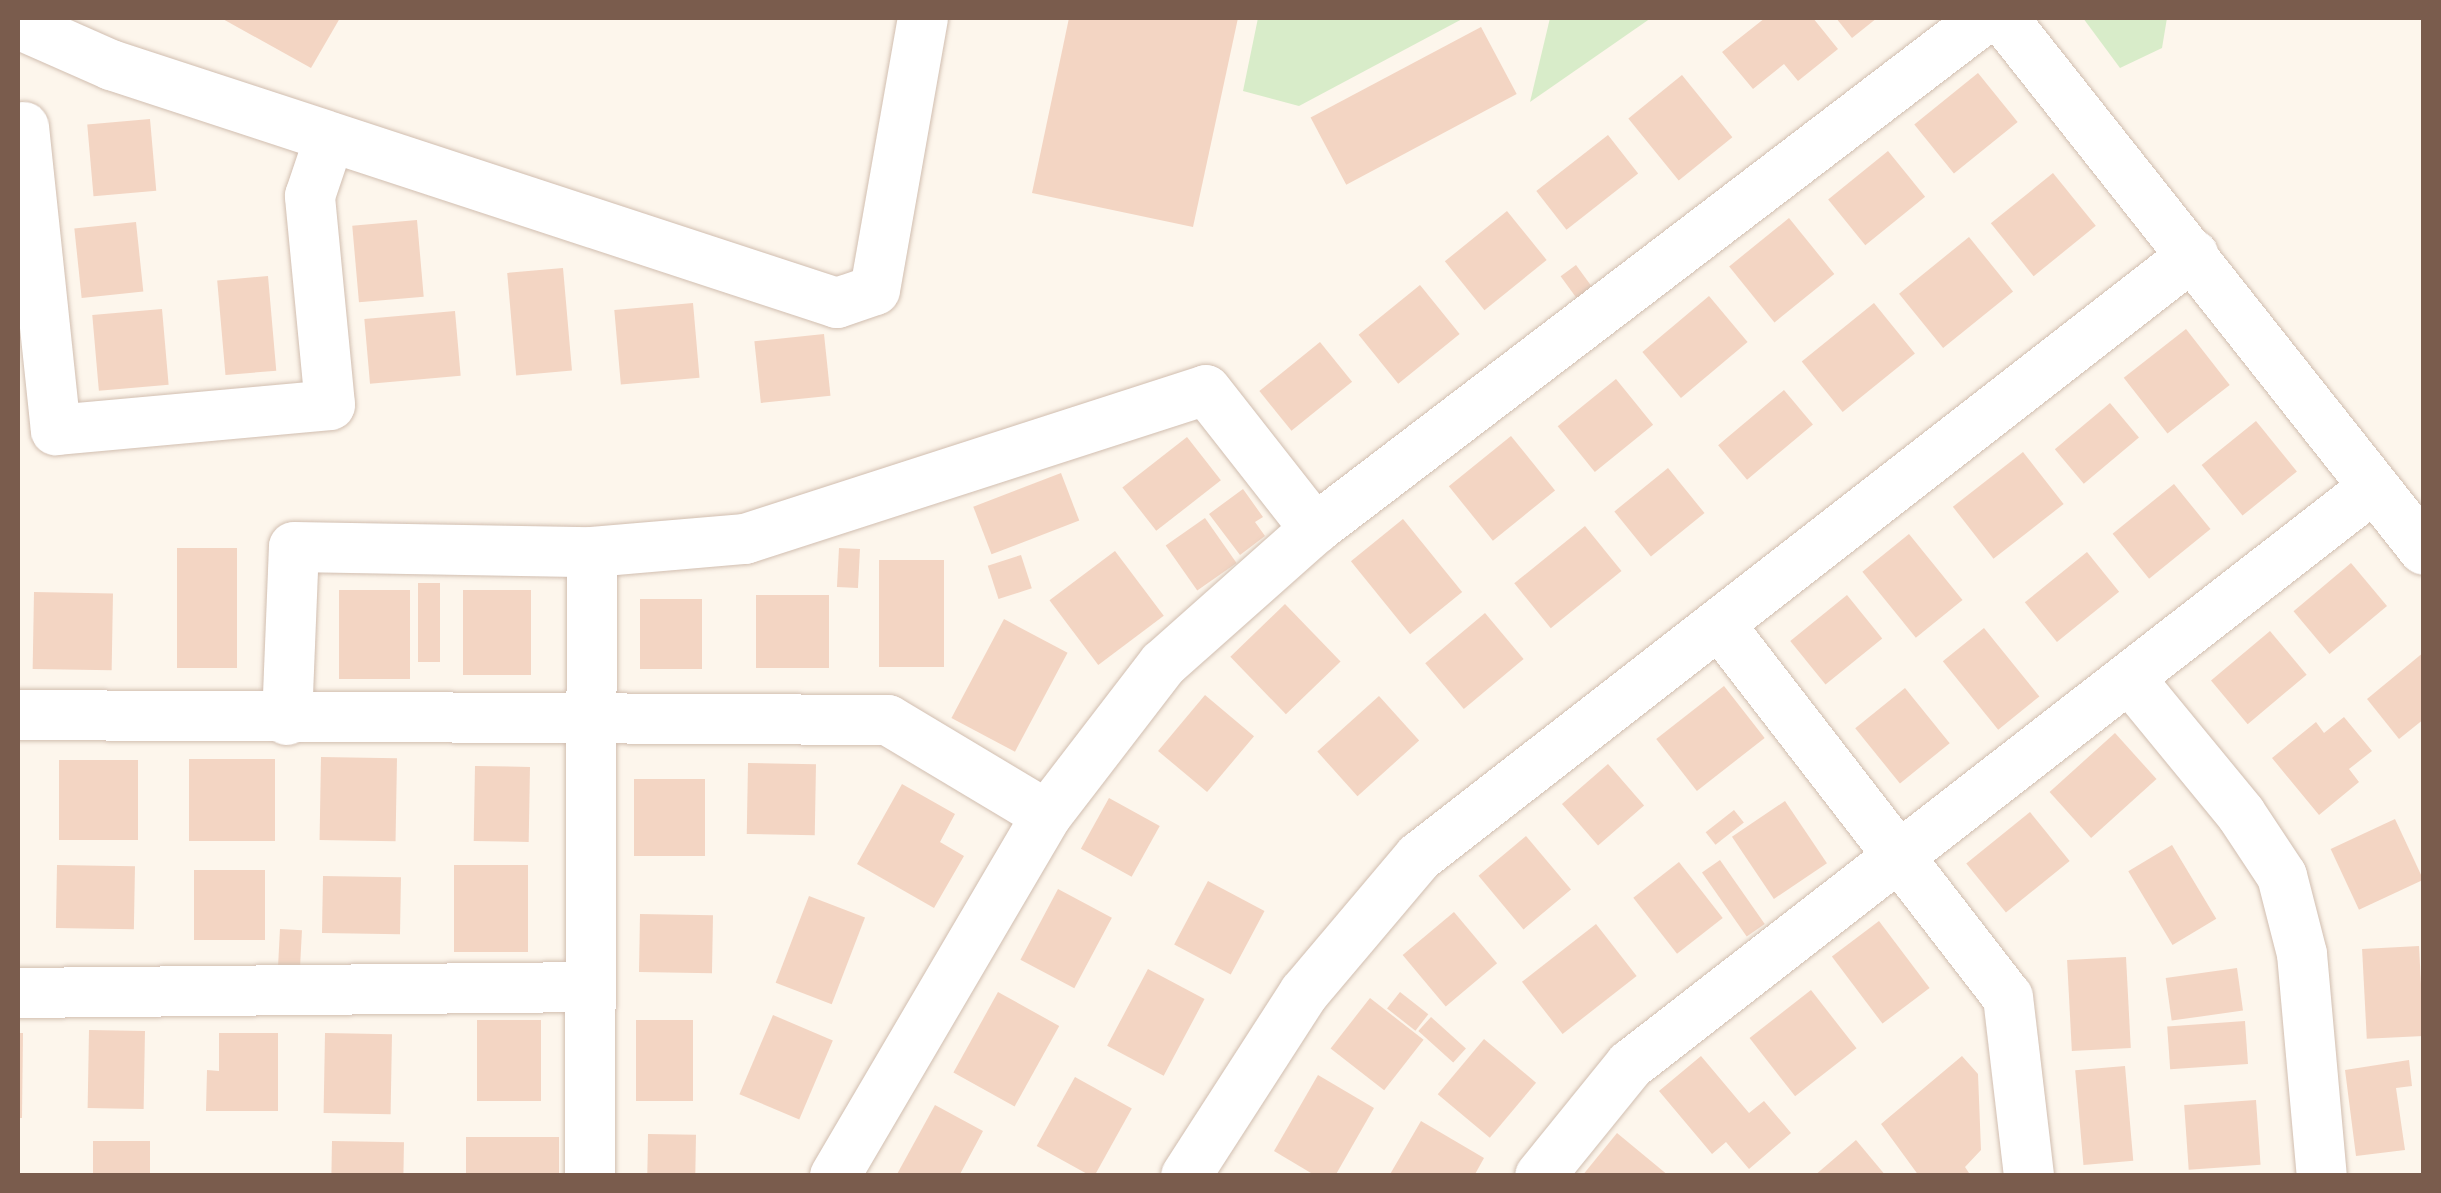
<!DOCTYPE html>
<style>
body{margin:0}
#map{position:relative;width:2441px;height:1193px;overflow:hidden;background:#fdf6ec;font-family:Overpass,sans-serif}
div>[style]{position:absolute}
.green>*{inset:0;background:#d8ecc9}
.building>*{inset:0;background:#f3d5c3;transform-origin:0 0}
.roads{filter:drop-shadow(0 0 2px #d1beb0) drop-shadow(0 0 2px #d1beb0)}
.minor>*{height:50px;margin:-25px;padding:0 25px;transform-origin:25px;border-radius:25px;background:#fff}
span{translate:-50% -50%;white-space:nowrap;text-align:center;line-height:1.15;-webkit-text-stroke:9px #fffaf3;paint-order:stroke}
.frame{position:absolute;inset:0;border:20px solid #7a5c4d;pointer-events:none}
</style>
<div id="map">
<div class="green">
<div style="clip-path:polygon(1258px 18px,1464px 18px,1299px 106px,1243px 91px)"></div>
<div style="clip-path:polygon(1550px 18px,1651px 18px,1530px 102px)"></div>
<div style="clip-path:polygon(2083px 18px,2167px 18px,2162px 48px,2120px 68px)"></div>
</div>
<div class="building">
<div style="clip-path:polygon(221px 18px,340px 18px,311px 68px)"></div>
<div style="clip-path:polygon(1069px 18px,1238px 18px,1193px 227px,1032px 193px)"></div>
<div style="clip-path:polygon(1765px 18px,1813px 18px,1838px 49px,1798px 81px,1784px 64px,1753px 89px,1722px 52px)"></div>
<div style="clip-path:polygon(1836px 18px,1877px 18px,1852px 38px)"></div>
<div style="left:1481px;top:27px;width:76px;height:193px;rotate:62deg"></div>
<div style="left:1978px;top:73px;width:63px;height:82px;rotate:51deg"></div>
<div style="left:1682px;top:75px;width:80px;height:69px;rotate:51deg"></div>
<div style="left:150px;top:119px;width:72px;height:63px;rotate:85deg"></div>
<div style="left:1608px;top:135px;width:49px;height:91px;rotate:52deg"></div>
<div style="left:1888px;top:151px;width:59px;height:77px;rotate:51deg"></div>
<div style="left:2053px;top:173px;width:68px;height:80px;rotate:51deg"></div>
<div style="left:1507px;top:211px;width:63px;height:80px;rotate:51deg"></div>
<div style="left:1789px;top:218px;width:72px;height:77px;rotate:51deg"></div>
<div style="left:417px;top:220px;width:77px;height:65px;rotate:85deg"></div>
<div style="left:136px;top:222px;width:70px;height:62px;rotate:84deg"></div>
<div style="left:1969px;top:237px;width:70px;height:90px;rotate:51deg"></div>
<div style="left:1576px;top:265px;width:36px;height:19px;rotate:54deg"></div>
<div style="left:563px;top:268px;width:103px;height:56px;rotate:85deg"></div>
<div style="left:268px;top:276px;width:95px;height:51px;rotate:85deg"></div>
<div style="left:1420px;top:285px;width:63px;height:79px;rotate:51deg"></div>
<div style="left:1709px;top:296px;width:60px;height:87px;rotate:50deg"></div>
<div style="left:693px;top:303px;width:75px;height:79px;rotate:85deg"></div>
<div style="left:1874px;top:303px;width:65px;height:93px;rotate:51deg"></div>
<div style="left:162px;top:309px;width:76px;height:70px;rotate:85deg"></div>
<div style="left:455px;top:311px;width:65px;height:91px;rotate:85deg"></div>
<div style="left:2186px;top:329px;width:71px;height:79px;rotate:52deg"></div>
<div style="left:824px;top:334px;width:62px;height:70px;rotate:84deg"></div>
<div style="left:1320px;top:342px;width:51px;height:78px;rotate:51deg"></div>
<div style="left:1616px;top:379px;width:59px;height:75px;rotate:51deg"></div>
<div style="left:1784px;top:390px;width:45px;height:86px;rotate:50deg"></div>
<div style="left:2110px;top:403px;width:45px;height:72px;rotate:50deg"></div>
<div style="left:2256px;top:421px;width:65px;height:70px;rotate:51deg"></div>
<div style="left:1511px;top:436px;width:70px;height:80px;rotate:51deg"></div>
<div style="left:1187px;top:437px;width:55px;height:82px;rotate:52deg"></div>
<div style="left:2023px;top:452px;width:66px;height:89px;rotate:52deg"></div>
<div style="left:1668px;top:468px;width:58px;height:69px;rotate:51deg"></div>
<div style="left:1061px;top:473px;width:51px;height:94px;rotate:69deg"></div>
<div style="left:2174px;top:484px;width:58px;height:79px;rotate:51deg"></div>
<div style="clip-path:polygon(1243px 489px,1263px 517px,1255px 522px,1265px 536px,1240px 555px,1209px 514px)"></div>
<div style="left:1205px;top:518px;width:55px;height:48px;rotate:55deg"></div>
<div style="left:1403px;top:519px;width:94px;height:67px;rotate:51deg"></div>
<div style="left:1585px;top:526px;width:58px;height:91px;rotate:51deg"></div>
<div style="left:1909px;top:534px;width:85px;height:60px;rotate:51deg"></div>
<div style="left:177px;top:548px;width:60px;height:120px"></div>
<div style="left:839px;top:548px;width:21px;height:39px;rotate:3deg"></div>
<div style="left:1115px;top:551px;width:81px;height:82px;rotate:53deg"></div>
<div style="left:2087px;top:552px;width:51px;height:80px;rotate:51deg"></div>
<div style="left:1021px;top:555px;width:35px;height:35px;rotate:72deg"></div>
<div style="left:879px;top:560px;width:65px;height:107px"></div>
<div style="left:2351px;top:563px;width:56px;height:75px;rotate:50deg"></div>
<div style="left:418px;top:583px;width:22px;height:79px"></div>
<div style="left:339px;top:590px;width:71px;height:89px"></div>
<div style="left:463px;top:590px;width:68px;height:85px"></div>
<div style="left:34px;top:592px;width:79px;height:77px;rotate:1deg"></div>
<div style="left:756px;top:595px;width:73px;height:73px"></div>
<div style="left:1847px;top:595px;width:56px;height:73px;rotate:51deg"></div>
<div style="left:640px;top:599px;width:62px;height:70px"></div>
<div style="left:1285px;top:604px;width:80px;height:76px;rotate:46deg"></div>
<div style="left:1485px;top:613px;width:60px;height:78px;rotate:50deg"></div>
<div style="left:1004px;top:619px;width:72px;height:112px;rotate:28deg"></div>
<div style="left:1984px;top:628px;width:88px;height:53px;rotate:51deg"></div>
<div style="left:2270px;top:631px;width:57px;height:77px;rotate:50deg"></div>
<div style="clip-path:polygon(2424px 652px,2424px 719px,2399px 739px,2367px 699px)"></div>
<div style="left:1724px;top:686px;width:66px;height:86px;rotate:52deg"></div>
<div style="left:1905px;top:688px;width:71px;height:64px;rotate:51deg"></div>
<div style="left:1205px;top:695px;width:64px;height:73px;rotate:40deg"></div>
<div style="left:1379px;top:696px;width:60px;height:83px;rotate:48deg"></div>
<div style="clip-path:polygon(2344px 717px,2372px 751px,2349px 769px,2359px 782px,2319px 815px,2272px 758px,2316px 722px,2324px 733px)"></div>
<div style="left:2115px;top:733px;width:62px;height:88px;rotate:48deg"></div>
<div style="left:321px;top:757px;width:76px;height:83px;rotate:1deg"></div>
<div style="left:189px;top:759px;width:86px;height:82px"></div>
<div style="left:59px;top:760px;width:79px;height:80px"></div>
<div style="left:748px;top:763px;width:68px;height:71px;rotate:1deg"></div>
<div style="left:1608px;top:764px;width:55px;height:61px;rotate:49deg"></div>
<div style="left:475px;top:766px;width:55px;height:75px;rotate:1deg"></div>
<div style="left:634px;top:779px;width:71px;height:77px"></div>
<div style="clip-path:polygon(902px 784px,955px 814px,940px 842px,964px 856px,934px 908px,857px 864px)"></div>
<div style="left:1109px;top:798px;width:58px;height:58px;rotate:29deg"></div>
<div style="left:1785px;top:801px;width:75px;height:64px;rotate:56deg"></div>
<div style="left:1734px;top:810px;width:16px;height:36px;rotate:52deg"></div>
<div style="left:2030px;top:812px;width:63px;height:82px;rotate:51deg"></div>
<div style="left:2395px;top:819px;width:67px;height:71px;rotate:65deg"></div>
<div style="left:1526px;top:836px;width:70px;height:62px;rotate:50deg"></div>
<div style="left:2172px;top:845px;width:86px;height:51px;rotate:59deg"></div>
<div style="left:1720px;top:860px;width:78px;height:22px;rotate:55deg"></div>
<div style="left:1679px;top:862px;width:71px;height:58px;rotate:52deg"></div>
<div style="left:57px;top:865px;width:78px;height:63px;rotate:1deg"></div>
<div style="left:454px;top:865px;width:74px;height:87px"></div>
<div style="left:194px;top:870px;width:71px;height:70px"></div>
<div style="left:323px;top:876px;width:78px;height:57px;rotate:1deg"></div>
<div style="left:1208px;top:881px;width:64px;height:72px;rotate:28deg"></div>
<div style="left:1058px;top:889px;width:61px;height:80px;rotate:28deg"></div>
<div style="left:809px;top:896px;width:60px;height:93px;rotate:21deg"></div>
<div style="left:1454px;top:912px;width:67px;height:67px;rotate:50deg"></div>
<div style="left:640px;top:914px;width:73px;height:58px;rotate:1deg"></div>
<div style="left:1879px;top:921px;width:84px;height:59px;rotate:53deg"></div>
<div style="left:1596px;top:924px;width:66px;height:94px;rotate:52deg"></div>
<div style="left:280px;top:929px;width:22px;height:37px;rotate:3deg"></div>
<div style="left:2419px;top:946px;width:90px;height:57px;rotate:87deg"></div>
<div style="left:2126px;top:957px;width:91px;height:59px;rotate:87deg"></div>
<div style="left:2237px;top:968px;width:43px;height:72px;rotate:82deg"></div>
<div style="left:1148px;top:969px;width:64px;height:87px;rotate:28deg"></div>
<div style="left:1811px;top:990px;width:74px;height:78px;rotate:52deg"></div>
<div style="left:998px;top:992px;width:70px;height:92px;rotate:29deg"></div>
<div style="left:1400px;top:992px;width:36px;height:21px;rotate:38deg"></div>
<div style="left:1370px;top:998px;width:68px;height:64px;rotate:38deg"></div>
<div style="left:773px;top:1015px;width:65px;height:86px;rotate:23deg"></div>
<div style="left:1431px;top:1017px;width:47px;height:19px;rotate:42deg"></div>
<div style="left:477px;top:1020px;width:64px;height:81px"></div>
<div style="left:636px;top:1020px;width:57px;height:81px"></div>
<div style="left:2245px;top:1021px;width:43px;height:78px;rotate:86deg"></div>
<div style="left:89px;top:1030px;width:56px;height:78px;rotate:1deg"></div>
<div style="clip-path:polygon(18px 1033px,23px 1033px,22px 1118px,18px 1118px)"></div>
<div style="clip-path:polygon(219px 1033px,278px 1033px,278px 1111px,206px 1111px,207px 1070px,219px 1071px)"></div>
<div style="left:325px;top:1033px;width:67px;height:80px;rotate:1deg"></div>
<div style="left:1484px;top:1039px;width:68px;height:72px;rotate:40deg"></div>
<div style="clip-path:polygon(1701px 1056px,1749px 1113px,1764px 1101px,1791px 1133px,1749px 1169px,1726px 1142px,1712px 1154px,1659px 1091px)"></div>
<div style="clip-path:polygon(1962px 1056px,1978px 1074px,1981px 1150px,1965px 1167px,1971px 1176px,1919px 1176px,1881px 1124px)"></div>
<div style="clip-path:polygon(2409px 1060px,2412px 1086px,2396px 1088px,2405px 1150px,2356px 1156px,2345px 1070px)"></div>
<div style="left:2125px;top:1066px;width:95px;height:50px;rotate:85deg"></div>
<div style="clip-path:polygon(1318px 1075px,1374px 1108px,1335px 1176px,1316px 1176px,1274px 1151px)"></div>
<div style="left:1075px;top:1077px;width:65px;height:79px;rotate:29deg"></div>
<div style="left:2256px;top:1100px;width:65px;height:72px;rotate:86deg"></div>
<div style="clip-path:polygon(935px 1105px,983px 1131px,959px 1176px,896px 1176px)"></div>
<div style="clip-path:polygon(1421px 1121px,1484px 1158px,1474px 1176px,1389px 1176px)"></div>
<div style="clip-path:polygon(1617px 1133px,1669px 1176px,1582px 1176px)"></div>
<div style="left:648px;top:1134px;width:48px;height:42px;rotate:1deg"></div>
<div style="left:466px;top:1137px;width:93px;height:39px"></div>
<div style="clip-path:polygon(1856px 1140px,1886px 1176px,1814px 1176px)"></div>
<div style="left:93px;top:1141px;width:57px;height:35px"></div>
<div style="left:332px;top:1141px;width:72px;height:35px;rotate:1deg"></div>
</div>
<div class="roads">
<div class="minor">
<div style="left:2003px;top:18px;width:678px;rotate:51.64deg"></div>
<div style="left:18px;top:24px;width:102px;rotate:23.8deg"></div>
<div style="left:111px;top:65px;width:764px;rotate:18.15deg"></div>
<div style="left:837px;top:303px;width:40px;rotate:-18.9deg"></div>
<div style="left:875px;top:290px;width:276px;rotate:-80deg"></div>
<div style="left:24px;top:127px;width:305px;rotate:84deg"></div>
<div style="left:56px;top:430px;width:275px;rotate:-5.2deg"></div>
<div style="left:330px;top:405px;width:210px;rotate:-95.5deg"></div>
<div style="left:310px;top:196px;width:62px;rotate:-71.3deg"></div>
<div style="left:1720px;top:625px;width:470px;rotate:52.3deg"></div>
<div style="left:2008px;top:997px;width:180px;rotate:83.3deg"></div>
<div style="left:2131px;top:680px;width:173px;rotate:50.6deg"></div>
<div style="left:2241px;top:814px;width:74px;rotate:56.5deg"></div>
<div style="left:2282px;top:876px;width:81px;rotate:75.6deg"></div>
<div style="left:2302px;top:954px;width:223px;rotate:84.9deg"></div>
<div style="left:18px;top:715px;width:870px;rotate:0.33deg"></div>
<div style="left:888px;top:720px;width:185px;rotate:30.9deg"></div>
<div style="left:287px;top:720px;width:173px;rotate:-87.7deg"></div>
<div style="left:294px;top:547px;width:298px;rotate:1deg"></div>
<div style="left:592px;top:552px;width:154px;rotate:-4.9deg"></div>
<div style="left:745px;top:539px;width:484px;rotate:-17.9deg"></div>
<div style="left:1206px;top:390px;width:177px;rotate:51.9deg"></div>
<div style="left:18px;top:993px;width:570px;rotate:-0.6deg"></div>
<div style="left:590px;top:1176px;width:624px;rotate:-89.82deg"></div>
<div style="left:835px;top:1176px;width:419px;rotate:-59.6deg"></div>
<div style="left:1047px;top:815px;width:190px;rotate:-52.5deg"></div>
<div style="left:1163px;top:664px;width:203px;rotate:-41.6deg"></div>
<div style="left:1315px;top:529px;width:843px;rotate:-37.33deg"></div>
<div style="left:1186px;top:1176px;width:218px;rotate:-57.2deg"></div>
<div style="left:1304px;top:993px;width:178px;rotate:-49.8deg"></div>
<div style="left:1419px;top:857px;width:981px;rotate:-37.87deg"></div>
<div style="left:1540px;top:1176px;width:143px;rotate:-51deg"></div>
<div style="left:1630px;top:1065px;width:941px;rotate:-37.83deg"></div>
</div>
</div>
<div class="frame"></div>
</div>
